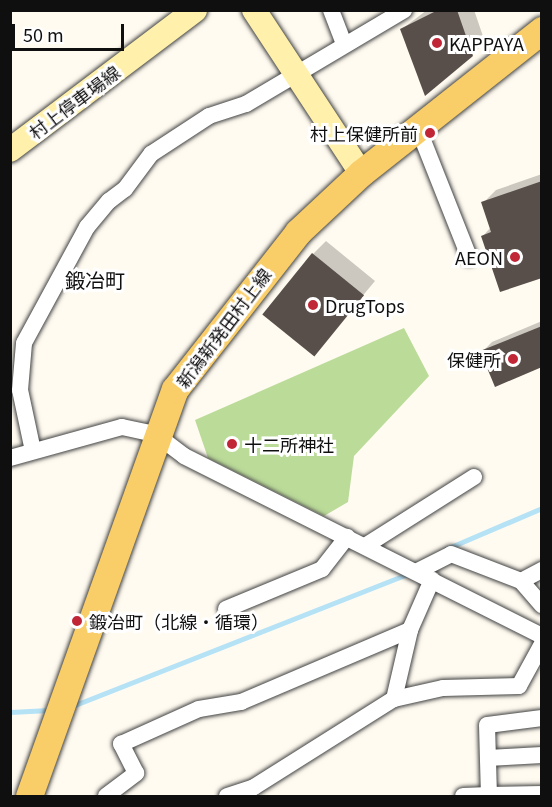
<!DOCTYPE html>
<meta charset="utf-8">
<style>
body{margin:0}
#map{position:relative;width:552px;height:807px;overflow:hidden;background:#fffbf1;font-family:Georgia,"Noto Sans JP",serif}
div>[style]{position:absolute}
.forest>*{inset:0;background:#bbdb99}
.shadow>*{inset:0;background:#0003}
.stream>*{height:4.5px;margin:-2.25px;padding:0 2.25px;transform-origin:2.25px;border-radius:2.25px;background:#b6e2f6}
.building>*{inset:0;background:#584f4b;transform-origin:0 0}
.roads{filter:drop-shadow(0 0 2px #424242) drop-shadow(0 0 2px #424242)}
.street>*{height:16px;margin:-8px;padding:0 8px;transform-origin:8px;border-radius:8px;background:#fff}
.secondary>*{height:24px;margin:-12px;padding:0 12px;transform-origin:12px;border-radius:12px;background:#fff1ac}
.primary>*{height:27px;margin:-13.5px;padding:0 13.5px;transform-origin:13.5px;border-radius:13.5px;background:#f9cd68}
.dots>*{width:16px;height:16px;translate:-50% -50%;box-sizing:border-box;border:3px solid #fff;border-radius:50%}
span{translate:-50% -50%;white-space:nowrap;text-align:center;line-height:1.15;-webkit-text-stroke:6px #fff;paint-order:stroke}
.poi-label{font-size:18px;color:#0f0f0f}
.left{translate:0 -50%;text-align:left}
.right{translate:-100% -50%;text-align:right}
.street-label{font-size:18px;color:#0f0f0f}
.neighbourhood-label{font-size:20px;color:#0f0f0f}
.frame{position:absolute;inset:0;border:12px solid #0f0f0f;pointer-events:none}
.scale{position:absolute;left:12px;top:24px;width:112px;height:27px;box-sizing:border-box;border:3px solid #0f0f0f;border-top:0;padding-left:8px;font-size:18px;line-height:21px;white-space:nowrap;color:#0f0f0f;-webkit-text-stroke:4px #fff;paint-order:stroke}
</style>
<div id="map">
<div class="forest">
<div style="clip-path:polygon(404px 328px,429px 376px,354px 456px,348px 502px,324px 516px,208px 458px,195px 420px)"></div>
</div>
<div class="shadow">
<div style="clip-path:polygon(427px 10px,474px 10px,485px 42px,472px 55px,402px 29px)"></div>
<div style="clip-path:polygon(542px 174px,542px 277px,483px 236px,491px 227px,483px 203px,496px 190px)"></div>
<div style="clip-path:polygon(326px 241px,375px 281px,314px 354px,313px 254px)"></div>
<div style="clip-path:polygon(542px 321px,542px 366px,482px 352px,492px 342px)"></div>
</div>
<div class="stream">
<div style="left:446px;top:549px;width:104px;rotate:-23.1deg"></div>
<div style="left:70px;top:707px;width:365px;rotate:-21.5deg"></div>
<div style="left:10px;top:712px;width:39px;rotate:-3deg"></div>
</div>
<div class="building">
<div style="clip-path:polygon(438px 10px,457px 10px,473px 56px,425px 96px,400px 29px)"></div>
<div style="clip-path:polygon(542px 181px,542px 278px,500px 292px,481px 236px,491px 232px,481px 202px)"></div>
<div style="left:312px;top:253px;width:67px;height:79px;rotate:39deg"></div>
<div style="clip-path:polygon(542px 326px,542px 367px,495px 387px,480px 351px)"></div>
</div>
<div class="roads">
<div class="street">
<div style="left:331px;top:10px;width:34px;rotate:69deg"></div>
<div style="left:418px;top:128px;width:139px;rotate:68.4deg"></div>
<div style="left:33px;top:451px;width:62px;rotate:-102deg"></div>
<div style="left:20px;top:390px;width:47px;rotate:-85.1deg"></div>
<div style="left:24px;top:343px;width:132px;rotate:-61.5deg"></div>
<div style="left:87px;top:227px;width:34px;rotate:-50deg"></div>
<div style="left:109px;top:201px;width:20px;rotate:-37deg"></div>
<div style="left:125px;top:189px;width:44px;rotate:-53.4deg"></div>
<div style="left:151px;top:154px;width:69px;rotate:-33.2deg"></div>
<div style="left:209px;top:116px;width:39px;rotate:-18deg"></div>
<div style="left:246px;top:104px;width:184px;rotate:-30.7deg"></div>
<div style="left:10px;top:458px;width:116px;rotate:-15.5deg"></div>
<div style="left:122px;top:427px;width:34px;rotate:12deg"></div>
<div style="left:155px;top:434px;width:36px;rotate:37deg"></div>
<div style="left:184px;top:456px;width:401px;rotate:26.7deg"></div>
<div style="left:365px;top:546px;width:129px;rotate:-32.3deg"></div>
<div style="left:416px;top:572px;width:39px;rotate:-27deg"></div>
<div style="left:451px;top:554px;width:75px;rotate:21.1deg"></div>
<div style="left:521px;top:581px;width:24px;rotate:-28deg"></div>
<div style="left:521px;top:581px;width:32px;rotate:49deg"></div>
<div style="left:226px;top:609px;width:104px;rotate:-22.6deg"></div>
<div style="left:322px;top:569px;width:41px;rotate:-52deg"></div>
<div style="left:394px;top:699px;width:50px;rotate:-12.7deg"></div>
<div style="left:443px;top:688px;width:76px;rotate:-1.5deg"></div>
<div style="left:519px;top:686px;width:48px;rotate:-61.3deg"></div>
<div style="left:542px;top:718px;width:55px;rotate:172.7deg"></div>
<div style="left:487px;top:725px;width:70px;rotate:88.4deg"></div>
<div style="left:489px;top:795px;width:53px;rotate:-1.1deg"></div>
<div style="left:488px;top:758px;width:54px;rotate:-3.2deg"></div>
<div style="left:106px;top:796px;width:38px;rotate:-37deg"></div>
<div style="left:136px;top:773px;width:33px;rotate:-117deg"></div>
<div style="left:121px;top:744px;width:85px;rotate:-24.2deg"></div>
<div style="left:199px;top:709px;width:43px;rotate:-9.5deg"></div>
<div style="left:241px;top:702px;width:184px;rotate:-23.1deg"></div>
<div style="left:227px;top:796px;width:28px;rotate:-18deg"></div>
<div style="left:254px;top:787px;width:165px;rotate:-32.2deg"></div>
<div style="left:394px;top:699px;width:71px;rotate:-76.9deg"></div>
<div style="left:410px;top:630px;width:55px;rotate:-66.3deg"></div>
<div style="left:463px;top:796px;width:26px;rotate:-2deg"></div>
</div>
<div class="secondary">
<div style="left:254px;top:10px;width:195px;rotate:56.7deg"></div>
<div style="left:10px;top:150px;width:232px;rotate:-37.1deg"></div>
</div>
<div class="primary">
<div style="left:29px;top:796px;width:432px;rotate:-70.3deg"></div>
<div style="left:175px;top:389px;width:199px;rotate:-51.9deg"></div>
<div style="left:298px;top:232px;width:86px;rotate:-43.1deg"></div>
<div style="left:361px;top:173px;width:231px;rotate:-38.3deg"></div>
</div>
</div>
<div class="dots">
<div style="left:437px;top:43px;background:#c02636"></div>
<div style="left:430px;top:133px;background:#c02636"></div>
<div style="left:515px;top:257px;background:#c02636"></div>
<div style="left:313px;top:305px;background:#c02636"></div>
<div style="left:513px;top:359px;background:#c02636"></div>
<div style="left:232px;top:444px;background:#c02636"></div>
<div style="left:77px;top:621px;background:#c02636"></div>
</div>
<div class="poi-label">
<span class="left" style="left:449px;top:43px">KAPPAYA</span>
<span class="right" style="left:418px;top:133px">村上保健所前</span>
<span class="right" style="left:503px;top:257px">AEON</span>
<span class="left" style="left:325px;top:305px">DrugTops</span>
<span class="right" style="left:501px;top:359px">保健所</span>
<span class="left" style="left:244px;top:444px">十二所神社</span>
<span class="left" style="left:89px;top:621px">鍛冶町（北線・循環）</span>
</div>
<div class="street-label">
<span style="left:74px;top:102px;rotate:-37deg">村上停車場線</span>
<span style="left:223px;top:328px;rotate:-53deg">新潟新発田村上線</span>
</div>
<div class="neighbourhood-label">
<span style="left:95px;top:279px">鍛冶町</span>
</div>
<div class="frame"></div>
<div class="scale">50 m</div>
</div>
